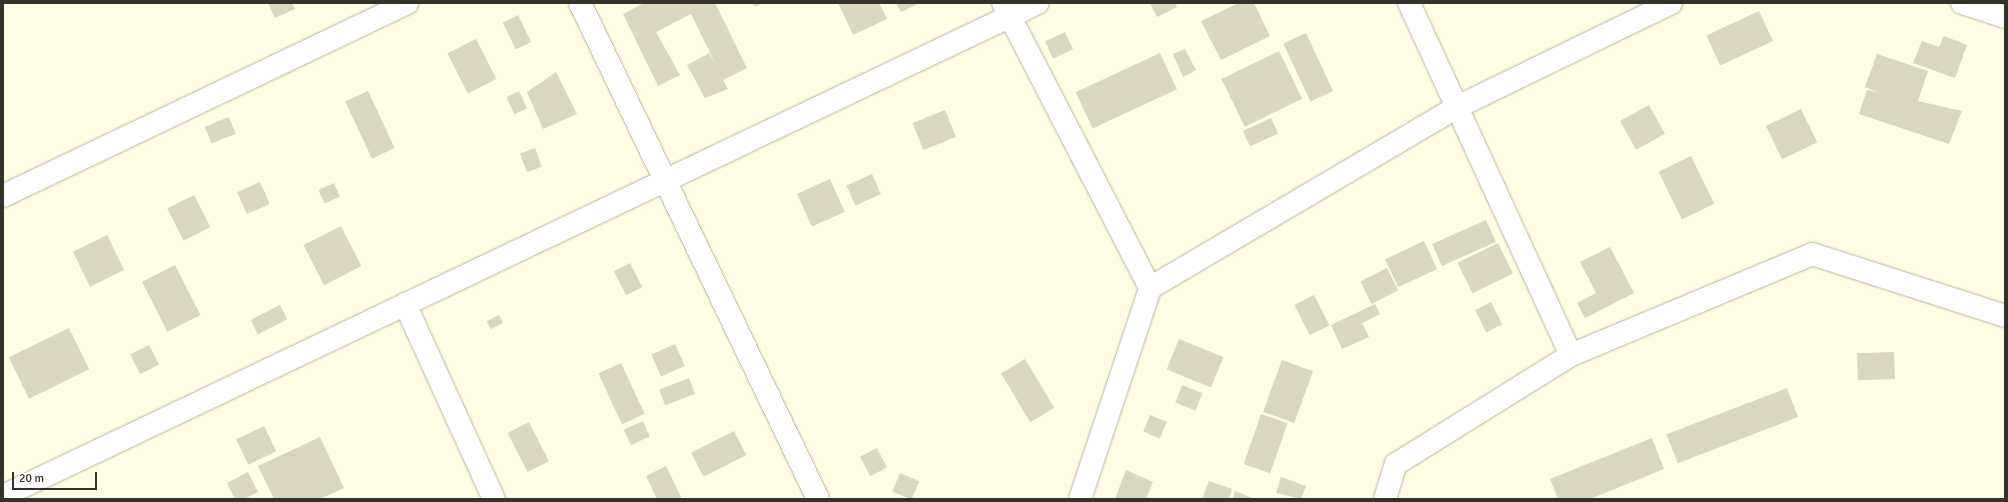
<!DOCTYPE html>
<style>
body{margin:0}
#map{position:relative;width:2008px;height:502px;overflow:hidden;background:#fffde4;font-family:Signika,sans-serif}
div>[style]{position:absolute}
.building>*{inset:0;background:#d9d7be;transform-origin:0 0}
.roads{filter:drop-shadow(0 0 1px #b6b49c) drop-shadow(0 0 1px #b6b49c)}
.minor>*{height:22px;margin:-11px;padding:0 11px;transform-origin:11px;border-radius:11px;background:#fff}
span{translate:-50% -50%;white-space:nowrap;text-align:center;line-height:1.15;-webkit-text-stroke:3px #fff;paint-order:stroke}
.frame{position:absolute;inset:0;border:4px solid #343329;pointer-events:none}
.scale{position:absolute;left:12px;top:472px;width:85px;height:18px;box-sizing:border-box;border:2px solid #343329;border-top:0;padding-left:5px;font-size:12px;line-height:14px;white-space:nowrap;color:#343329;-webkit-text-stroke:3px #fff;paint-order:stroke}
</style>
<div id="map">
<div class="building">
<div style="clip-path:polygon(268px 3px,292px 3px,295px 9px,275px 18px)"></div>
<div style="clip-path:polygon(644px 3px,715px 3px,747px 68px,723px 80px,728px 89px,705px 98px,687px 65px,709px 53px,716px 65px,691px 14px,656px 32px,680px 75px,658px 86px,623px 14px)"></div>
<div style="clip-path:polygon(753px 3px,762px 3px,755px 7px)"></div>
<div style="clip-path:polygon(838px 3px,879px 3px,887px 19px,853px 35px)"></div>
<div style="clip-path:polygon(896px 3px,920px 3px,901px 12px)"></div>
<div style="clip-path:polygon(1150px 3px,1175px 3px,1177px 7px,1157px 17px)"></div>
<div style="clip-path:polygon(1239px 3px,1254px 3px,1270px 36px,1221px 60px,1201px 21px)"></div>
<div style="left:1759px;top:11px;width:33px;height:58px;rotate:65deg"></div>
<div style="left:518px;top:15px;width:30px;height:17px;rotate:64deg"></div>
<div style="left:1065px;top:32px;width:19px;height:22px;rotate:65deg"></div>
<div style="left:1306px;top:33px;width:64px;height:25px;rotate:65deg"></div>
<div style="clip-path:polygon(1944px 36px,1967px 45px,1955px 78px,1913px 63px,1922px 41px,1939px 47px)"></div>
<div style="left:476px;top:39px;width:45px;height:32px;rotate:63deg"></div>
<div style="clip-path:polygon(1185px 49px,1196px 70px,1183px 77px,1173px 54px)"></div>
<div style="left:1279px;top:51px;width:53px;height:64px;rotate:64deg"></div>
<div style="left:1160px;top:53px;width:40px;height:93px;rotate:65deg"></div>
<div style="clip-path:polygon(1877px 54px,1928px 71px,1918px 101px,1962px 111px,1949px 144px,1859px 114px,1867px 90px,1880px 93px,1865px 87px)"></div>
<div style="clip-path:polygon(556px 72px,577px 114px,543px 129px,527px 92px)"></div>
<div style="left:368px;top:91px;width:63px;height:25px;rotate:65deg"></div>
<div style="left:519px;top:91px;width:19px;height:14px;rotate:65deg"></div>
<div style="left:1649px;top:105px;width:33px;height:33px;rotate:61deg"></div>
<div style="left:1801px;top:109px;width:37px;height:39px;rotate:64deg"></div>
<div style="left:945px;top:110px;width:29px;height:35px;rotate:68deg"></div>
<div style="left:229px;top:117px;width:18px;height:26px;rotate:68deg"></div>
<div style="left:1271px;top:118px;width:17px;height:31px;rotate:65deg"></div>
<div style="left:535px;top:148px;width:20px;height:16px;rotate:70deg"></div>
<div style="left:1691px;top:156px;width:53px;height:36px;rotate:64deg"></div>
<div style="left:872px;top:174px;width:22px;height:28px;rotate:66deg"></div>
<div style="left:830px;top:179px;width:36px;height:36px;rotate:66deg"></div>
<div style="left:260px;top:182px;width:24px;height:25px;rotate:66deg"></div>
<div style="left:334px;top:183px;width:15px;height:17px;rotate:67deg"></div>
<div style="left:194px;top:195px;width:36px;height:30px;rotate:63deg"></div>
<div style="left:1486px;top:220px;width:24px;height:59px;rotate:66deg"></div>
<div style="left:341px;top:226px;width:45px;height:42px;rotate:63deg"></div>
<div style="left:107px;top:235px;width:39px;height:38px;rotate:64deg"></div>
<div style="left:1424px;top:241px;width:31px;height:43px;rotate:65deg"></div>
<div style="left:1498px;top:243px;width:34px;height:45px;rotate:64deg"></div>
<div style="clip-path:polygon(1610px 247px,1634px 293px,1585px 318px,1577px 303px,1596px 293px,1580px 262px)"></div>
<div style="left:630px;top:263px;width:27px;height:18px;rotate:63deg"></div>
<div style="left:175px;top:265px;width:56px;height:37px;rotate:63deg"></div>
<div style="left:1387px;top:268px;width:25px;height:30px;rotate:63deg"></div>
<div style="left:1314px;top:295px;width:34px;height:22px;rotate:63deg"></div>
<div style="left:1491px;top:302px;width:25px;height:18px;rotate:63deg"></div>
<div style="clip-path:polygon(1375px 304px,1380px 314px,1362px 323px,1369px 337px,1342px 349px,1331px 325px)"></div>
<div style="left:280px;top:305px;width:16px;height:33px;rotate:63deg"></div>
<div style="left:499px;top:315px;width:9px;height:14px;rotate:63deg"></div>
<div style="left:69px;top:328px;width:46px;height:67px;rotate:64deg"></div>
<div style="left:1179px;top:339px;width:48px;height:33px;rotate:22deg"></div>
<div style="left:675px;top:344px;width:24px;height:26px;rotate:66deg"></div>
<div style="left:149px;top:345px;width:22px;height:21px;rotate:63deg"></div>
<div style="left:1894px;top:352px;width:27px;height:37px;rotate:88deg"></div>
<div style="left:1025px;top:359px;width:57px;height:28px;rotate:59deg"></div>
<div style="left:1282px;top:360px;width:33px;height:55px;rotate:20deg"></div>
<div style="left:621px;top:363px;width:56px;height:25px;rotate:65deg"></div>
<div style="left:689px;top:378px;width:17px;height:32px;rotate:69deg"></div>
<div style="left:1182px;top:385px;width:22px;height:19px;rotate:21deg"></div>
<div style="left:1787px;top:388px;width:31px;height:129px;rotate:69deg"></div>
<div style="left:1261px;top:414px;width:28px;height:53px;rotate:19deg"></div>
<div style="left:1150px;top:415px;width:18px;height:18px;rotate:22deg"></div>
<div style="left:643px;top:421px;width:17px;height:21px;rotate:66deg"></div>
<div style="left:529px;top:422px;width:44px;height:24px;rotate:63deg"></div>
<div style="left:264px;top:426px;width:28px;height:31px;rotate:64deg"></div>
<div style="left:734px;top:431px;width:27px;height:48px;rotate:63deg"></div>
<div style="clip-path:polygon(320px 437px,344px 488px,320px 499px,274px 499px,258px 466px)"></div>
<div style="clip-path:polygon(1652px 438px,1664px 469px,1590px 499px,1558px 499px,1550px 479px)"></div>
<div style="left:877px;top:448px;width:22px;height:19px;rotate:63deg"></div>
<div style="clip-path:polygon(666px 466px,682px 499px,657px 499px,646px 476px)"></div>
<div style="clip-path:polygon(1126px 470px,1153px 482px,1146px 499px,1115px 499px)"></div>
<div style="clip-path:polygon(248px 472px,258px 492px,244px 499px,235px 499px,227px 483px)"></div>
<div style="left:900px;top:473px;width:21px;height:20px;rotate:23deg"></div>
<div style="clip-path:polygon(1281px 477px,1306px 486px,1301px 499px,1276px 493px)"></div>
<div style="clip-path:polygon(1209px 481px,1232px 489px,1229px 499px,1202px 499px)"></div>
<div style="clip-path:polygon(1235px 491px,1255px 499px,1233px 499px)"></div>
</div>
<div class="roads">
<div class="minor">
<div style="left:580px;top:3px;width:550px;rotate:64.37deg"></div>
<div style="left:1003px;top:3px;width:321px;rotate:62.7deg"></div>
<div style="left:1409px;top:3px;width:387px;rotate:65.3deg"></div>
<div style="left:1962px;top:3px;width:45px;rotate:18deg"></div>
<div style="left:3px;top:196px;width:448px;rotate:-25.5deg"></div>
<div style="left:405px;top:304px;width:214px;rotate:65.5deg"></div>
<div style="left:3px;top:496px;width:1146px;rotate:-25.47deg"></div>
<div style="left:1080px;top:499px;width:222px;rotate:-71.6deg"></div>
<div style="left:1150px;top:288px;width:356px;rotate:-30.5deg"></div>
<div style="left:1457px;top:107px;width:238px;rotate:-25.9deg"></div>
<div style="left:1385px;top:499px;width:37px;rotate:-73deg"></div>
<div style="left:1396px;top:464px;width:206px;rotate:-31.9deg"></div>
<div style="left:1571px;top:355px;width:261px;rotate:-22.7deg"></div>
<div style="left:1812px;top:254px;width:203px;rotate:17.8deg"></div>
</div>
</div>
<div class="frame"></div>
<div class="scale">20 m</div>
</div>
